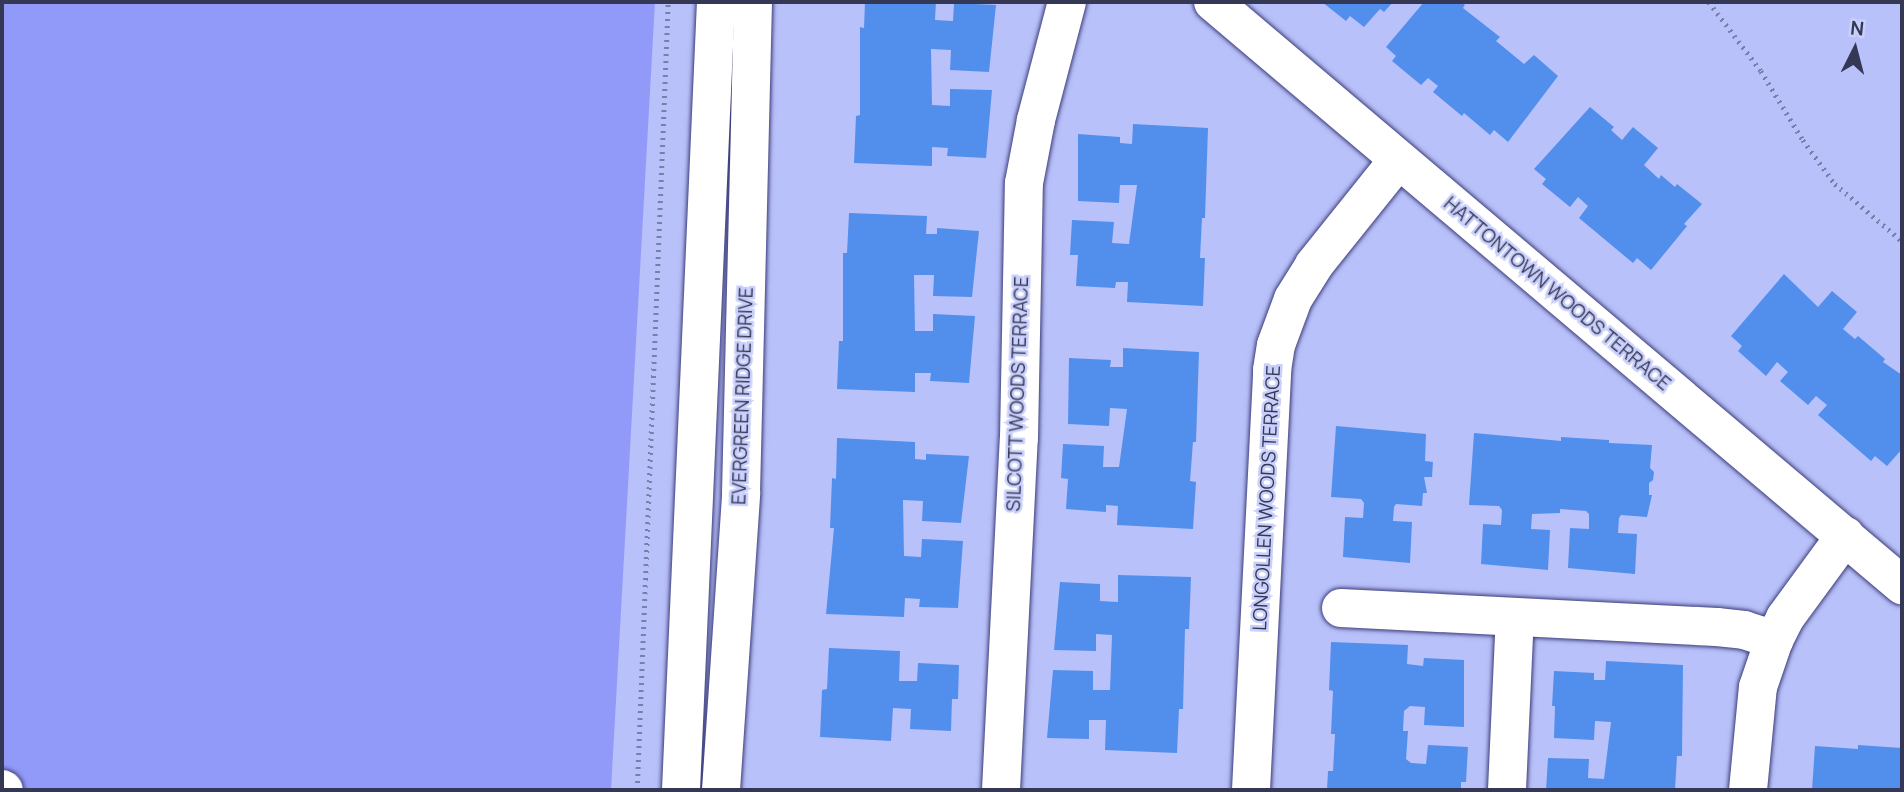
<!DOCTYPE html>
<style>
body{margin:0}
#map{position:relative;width:1904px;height:792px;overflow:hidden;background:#b9c1fa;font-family:Manrope,sans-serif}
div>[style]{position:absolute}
.green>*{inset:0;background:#929af9}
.building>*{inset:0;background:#528fec}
.path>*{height:4.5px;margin-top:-2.25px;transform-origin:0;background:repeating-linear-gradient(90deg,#797fab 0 2px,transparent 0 7px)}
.roads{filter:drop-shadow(0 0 2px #3b3d7b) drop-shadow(0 0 2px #3b3d7b)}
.minor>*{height:38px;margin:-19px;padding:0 19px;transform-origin:19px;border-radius:19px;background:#fff}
span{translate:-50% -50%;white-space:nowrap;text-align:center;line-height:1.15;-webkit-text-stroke:5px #c9cffb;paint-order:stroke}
.street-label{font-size:19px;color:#343855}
.frame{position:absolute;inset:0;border:4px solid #343855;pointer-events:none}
.north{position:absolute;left:1820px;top:14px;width:70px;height:70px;-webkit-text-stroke:5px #c9cffb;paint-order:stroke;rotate:6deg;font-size:19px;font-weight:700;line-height:28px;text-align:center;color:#343855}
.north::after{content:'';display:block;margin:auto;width:24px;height:32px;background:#343855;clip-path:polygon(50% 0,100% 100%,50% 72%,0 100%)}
</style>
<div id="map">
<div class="green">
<div style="clip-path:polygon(2px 2px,655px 2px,611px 790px,25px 790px,2px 776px)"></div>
</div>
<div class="building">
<div style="clip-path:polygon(865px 2px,936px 2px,935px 20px,953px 21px,954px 3px,996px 5px,989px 72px,950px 70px,951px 50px,931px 49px,932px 105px,950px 106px,950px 89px,992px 90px,986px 158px,947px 156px,948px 148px,932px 147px,932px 166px,854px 163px,856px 116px,860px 115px,860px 27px,864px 28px)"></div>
<div style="clip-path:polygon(1322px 2px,1393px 2px,1384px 12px,1380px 9px,1364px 27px,1350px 16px,1346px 21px)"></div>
<div style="clip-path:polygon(1424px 2px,1461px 2px,1465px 5px,1463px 8px,1500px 37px,1496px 41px,1524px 64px,1534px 55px,1558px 76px,1508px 142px,1494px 130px,1490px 135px,1464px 113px,1462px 116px,1433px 92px,1438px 86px,1428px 78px,1421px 85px,1392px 61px,1396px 56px,1386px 47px)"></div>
<div style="clip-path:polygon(1590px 107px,1614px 127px,1611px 130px,1622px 140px,1633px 127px,1658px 148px,1644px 165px,1659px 179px,1661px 175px,1675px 187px,1677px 184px,1702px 204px,1684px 224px,1687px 226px,1651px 270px,1637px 258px,1633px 263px,1579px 218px,1588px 206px,1578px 197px,1570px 207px,1542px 184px,1546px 179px,1534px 169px)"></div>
<div style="clip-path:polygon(1133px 124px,1208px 128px,1205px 218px,1202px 218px,1200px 258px,1205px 258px,1203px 306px,1127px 302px,1128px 282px,1116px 282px,1115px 288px,1076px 286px,1078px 255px,1070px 255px,1072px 220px,1114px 222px,1112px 243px,1129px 244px,1137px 185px,1120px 185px,1119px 203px,1078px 201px,1078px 134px,1120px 137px,1120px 143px,1132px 144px)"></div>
<div style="clip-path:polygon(849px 213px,927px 216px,926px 234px,937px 234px,937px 228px,979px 231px,972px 297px,933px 296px,934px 275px,914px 275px,915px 331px,933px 331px,933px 314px,975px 316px,969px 383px,930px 381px,931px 373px,915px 373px,915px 392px,837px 389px,839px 341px,843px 341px,843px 253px,847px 253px)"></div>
<div style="clip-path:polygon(1784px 274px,1818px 307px,1832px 291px,1857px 312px,1843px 329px,1855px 339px,1858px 336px,1885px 359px,1883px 362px,1902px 375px,1902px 449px,1887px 466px,1875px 456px,1871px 461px,1818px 415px,1827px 405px,1816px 396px,1808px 405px,1780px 381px,1788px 372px,1777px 362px,1766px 376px,1738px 351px,1742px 346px,1731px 336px)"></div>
<div style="clip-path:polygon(1123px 348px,1199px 352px,1196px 442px,1193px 442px,1190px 481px,1196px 482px,1193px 529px,1117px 525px,1118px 506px,1106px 505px,1106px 512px,1066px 509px,1068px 479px,1061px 478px,1063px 444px,1104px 446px,1103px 467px,1119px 467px,1127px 409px,1110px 408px,1109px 426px,1068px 424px,1069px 358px,1111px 360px,1110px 367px,1123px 367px)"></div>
<div style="clip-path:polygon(1336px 426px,1426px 434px,1425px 461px,1433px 462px,1432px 477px,1424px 477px,1427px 493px,1423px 493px,1422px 506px,1396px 504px,1394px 507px,1393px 521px,1412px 522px,1410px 563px,1343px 557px,1345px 517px,1363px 518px,1364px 503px,1361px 499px,1331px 497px)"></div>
<div style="clip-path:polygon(1474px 433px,1561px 441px,1561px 437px,1609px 440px,1609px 443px,1652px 445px,1650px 468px,1654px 472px,1653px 480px,1649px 483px,1649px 495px,1652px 495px,1647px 517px,1621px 515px,1619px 518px,1618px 533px,1637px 534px,1635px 574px,1568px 568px,1570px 528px,1589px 529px,1589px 514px,1586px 511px,1560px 509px,1560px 513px,1532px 514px,1531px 529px,1550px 530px,1548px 570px,1481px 564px,1483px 524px,1501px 525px,1502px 510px,1499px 506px,1469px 505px)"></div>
<div style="clip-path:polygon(837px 438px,915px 442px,915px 459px,926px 460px,926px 454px,969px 456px,961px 523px,922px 521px,923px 501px,903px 500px,904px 556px,921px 557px,922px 539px,963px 541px,958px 608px,919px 607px,920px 599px,905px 598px,904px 617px,826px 614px,834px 528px,830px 528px,832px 478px,836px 479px)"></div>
<div style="clip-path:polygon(1118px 575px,1191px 577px,1189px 629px,1185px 629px,1183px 709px,1179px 709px,1177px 753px,1105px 750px,1106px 720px,1089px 720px,1089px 739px,1047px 738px,1053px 670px,1093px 671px,1093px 690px,1110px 690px,1112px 635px,1096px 634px,1096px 651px,1054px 650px,1060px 582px,1100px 584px,1100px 601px,1118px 602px)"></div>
<div style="clip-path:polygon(1331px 642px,1408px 645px,1407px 664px,1423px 666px,1424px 658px,1464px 660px,1464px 727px,1424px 725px,1425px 707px,1410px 706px,1404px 711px,1403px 731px,1408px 731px,1406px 759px,1411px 763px,1426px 764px,1428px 745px,1468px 747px,1466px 782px,1461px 782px,1461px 790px,1327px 790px,1328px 771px,1333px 771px,1335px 734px,1331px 734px,1333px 691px,1329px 690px)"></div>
<div style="clip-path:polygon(829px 648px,900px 651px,899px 681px,917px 681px,918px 663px,959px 665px,958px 699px,952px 699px,951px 731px,910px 729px,911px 709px,893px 708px,891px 741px,820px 737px,822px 690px,827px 689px)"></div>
<div style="clip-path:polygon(1606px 661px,1683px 665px,1682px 756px,1677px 756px,1675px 790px,1546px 790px,1548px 758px,1589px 759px,1588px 778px,1604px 779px,1611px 722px,1595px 721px,1594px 740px,1554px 738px,1555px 706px,1552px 706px,1554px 671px,1594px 673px,1594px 680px,1605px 680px)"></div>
<div style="clip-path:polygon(1858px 745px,1902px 748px,1902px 790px,1812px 790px,1815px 746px,1858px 749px)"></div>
</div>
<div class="path">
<div style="left:1709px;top:2px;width:86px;rotate:53deg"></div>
<div style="left:1761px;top:71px;width:81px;rotate:58.7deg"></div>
<div style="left:1803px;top:140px;width:54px;rotate:54deg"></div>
<div style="left:1835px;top:184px;width:88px;rotate:40.4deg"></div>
<div style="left:637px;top:790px;width:789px;rotate:-87.75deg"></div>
</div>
<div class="roads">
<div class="minor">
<div style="left:1213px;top:2px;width:903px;rotate:40.24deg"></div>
<div style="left:1341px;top:608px;width:376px;rotate:2.9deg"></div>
<div style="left:1717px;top:627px;width:27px;rotate:6deg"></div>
<div style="left:1744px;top:630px;width:32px;rotate:18deg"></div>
<div style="left:2px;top:789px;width:2px;rotate:27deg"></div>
<div style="left:681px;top:790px;width:789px;rotate:-87.46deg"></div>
<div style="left:721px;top:790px;width:298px;rotate:-86.1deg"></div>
<div style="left:741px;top:493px;width:491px;rotate:-88.6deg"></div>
<div style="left:1001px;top:790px;width:352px;rotate:-87.1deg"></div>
<div style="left:1019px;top:438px;width:255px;rotate:-88.9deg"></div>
<div style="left:1024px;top:183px;width:64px;rotate:-79.2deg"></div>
<div style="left:1036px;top:120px;width:122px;rotate:-75.3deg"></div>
<div style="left:1251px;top:790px;width:421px;rotate:-87.1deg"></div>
<div style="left:1272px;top:370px;width:25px;rotate:-81deg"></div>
<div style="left:1276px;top:345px;width:49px;rotate:-69.7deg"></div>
<div style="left:1293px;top:299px;width:40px;rotate:-58deg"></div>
<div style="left:1314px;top:265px;width:134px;rotate:-51.3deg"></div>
<div style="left:1507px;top:790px;width:173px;rotate:-87.4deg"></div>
<div style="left:1748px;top:790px;width:103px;rotate:-84.5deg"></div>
<div style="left:1758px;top:687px;width:50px;rotate:-71.2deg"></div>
<div style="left:1774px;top:640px;width:25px;rotate:-63deg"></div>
<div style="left:1785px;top:618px;width:102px;rotate:-53.8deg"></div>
</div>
</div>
<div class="street-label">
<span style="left:1557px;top:294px;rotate:40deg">HATTONTOWN WOODS TERRACE</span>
<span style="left:1018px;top:394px;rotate:-88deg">SILCOTT WOODS TERRACE</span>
<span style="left:743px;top:396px;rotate:-88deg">EVERGREEN RIDGE DRIVE</span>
<span style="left:1267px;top:498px;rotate:-87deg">LONGOLLEN WOODS TERRACE</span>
</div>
<div class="frame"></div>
<div class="north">N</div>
</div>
